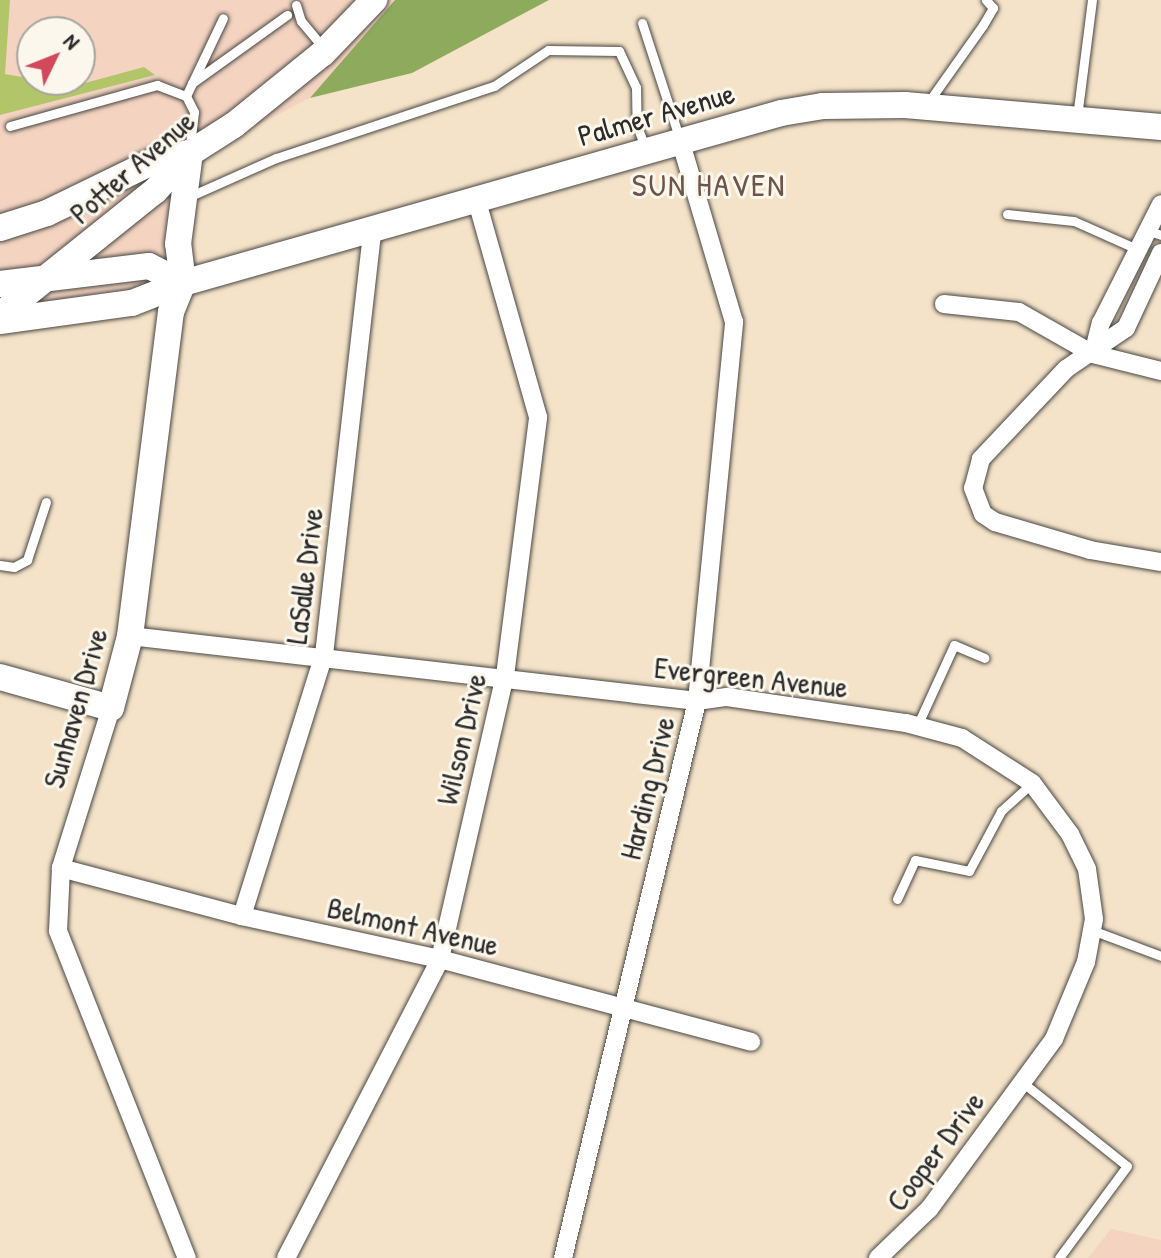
<!DOCTYPE html>
<style>
body{margin:0}
#map{position:relative;width:1161px;height:1258px;overflow:hidden;background:#f5e3c9;font-family:"Patrick Hand",sans-serif}
div>[style]{position:absolute}
.built>*{inset:0;background:#f4d3c1}
.green>*{inset:0;background:#b3c569}
.forest>*{inset:0;background:#8eaa5d}
.roads{filter:drop-shadow(0 0 2px #494743) drop-shadow(0 0 2px #494743)}
.lane>*{height:9px;margin:-4.5px;padding:0 4.5px;transform-origin:4.5px;border-radius:4.5px;background:#fff}
.street>*{height:18px;margin:-9px;padding:0 9px;transform-origin:9px;border-radius:9px;background:#fff}
.secondary>*{height:26px;margin:-13px;padding:0 13px;transform-origin:13px;border-radius:13px;background:#fff}
span{translate:-50% -50%;white-space:nowrap;text-align:center;line-height:1.15;-webkit-text-stroke:6px #fbf7ec;paint-order:stroke}
.street-label{font-size:30px;color:#2b2b2b}
.neighbourhood-label{font-size:32px;color:#6e544b;letter-spacing:2px}
.north{position:absolute;left:16px;top:16px;width:80px;height:80px;box-sizing:border-box;background:#fbf7ec;border:2px solid #a8a59f;border-radius:50%;rotate:47deg;font-size:22px;font-weight:700;line-height:32px;text-align:center;color:#2b2b2b}
.north::after{content:'';display:block;margin:auto;width:28px;height:36px;background:#d1495b;clip-path:polygon(50% 0,100% 100%,50% 72%,0 100%)}
</style>
<div id="map">
<div class="built">
<div style="clip-path:polygon(evenodd,0 0,497px 0,185px 163px,178px 289px,0 324px,0 0,32px 32px,80px 32px,80px 80px,32px 80px,32px 32px)"></div>
<div style="clip-path:polygon(1111px 1229px,1161px 1240px,1161px 1258px,1088px 1258px)"></div>
</div>
<div class="green">
<div style="clip-path:polygon(0 0,10px 0,5px 74px,74px 86px,144px 67px,155px 75px,0 115px)"></div>
</div>
<div class="forest">
<div style="clip-path:polygon(395px 0,549px 0,412px 73px,310px 98px)"></div>
</div>
<div class="roads">
<div class="lane">
<div style="left:296px;top:5px;width:17px;rotate:73deg"></div>
<div style="left:301px;top:21px;width:35px;rotate:50deg"></div>
<div style="left:642px;top:23px;width:123px;rotate:72deg"></div>
<div style="left:192px;top:83px;width:117px;rotate:-35.6deg"></div>
<div style="left:186px;top:96px;width:86px;rotate:-64.6deg"></div>
<div style="left:927px;top:104px;width:97px;rotate:-54.7deg"></div>
<div style="left:983px;top:25px;width:20px;rotate:-60deg"></div>
<div style="left:993px;top:8px;width:11px;rotate:-131deg"></div>
<div style="left:1077px;top:117px;width:118px;rotate:-82.7deg"></div>
<div style="left:10px;top:126px;width:153px;rotate:-15.6deg"></div>
<div style="left:157px;top:85px;width:31px;rotate:21deg"></div>
<div style="left:186px;top:96px;width:18px;rotate:63deg"></div>
<div style="left:194px;top:112px;width:34px;rotate:97deg"></div>
<div style="left:186px;top:198px;width:98px;rotate:-24deg"></div>
<div style="left:276px;top:158px;width:230px;rotate:-18.3deg"></div>
<div style="left:494px;top:86px;width:65px;rotate:-33.7deg"></div>
<div style="left:548px;top:50px;width:71px;rotate:0.8deg"></div>
<div style="left:619px;top:51px;width:40px;rotate:65deg"></div>
<div style="left:636px;top:87px;width:39px;rotate:89deg"></div>
<div style="left:637px;top:126px;width:26px;rotate:69deg"></div>
<div style="left:1007px;top:214px;width:67px;rotate:6deg"></div>
<div style="left:1074px;top:221px;width:71px;rotate:24deg"></div>
<div style="left:1149px;top:231px;width:13px;rotate:18deg"></div>
<div style="left:0;top:565px;width:14px;rotate:8deg"></div>
<div style="left:14px;top:567px;width:15px;rotate:-28deg"></div>
<div style="left:27px;top:560px;width:61px;rotate:-71.9deg"></div>
<div style="left:917px;top:726px;width:89px;rotate:-65.4deg"></div>
<div style="left:954px;top:645px;width:33px;rotate:23deg"></div>
<div style="left:897px;top:899px;width:43px;rotate:-65.2deg"></div>
<div style="left:915px;top:860px;width:55px;rotate:11.5deg"></div>
<div style="left:969px;top:871px;width:68px;rotate:-61.9deg"></div>
<div style="left:1001px;top:811px;width:42px;rotate:-42.1deg"></div>
<div style="left:1092px;top:930px;width:74px;rotate:20.6deg"></div>
<div style="left:1022px;top:1082px;width:134px;rotate:38.7deg"></div>
<div style="left:1127px;top:1166px;width:114px;rotate:126.5deg"></div>
</div>
<div class="street">
<div style="left:1161px;top:253px;width:83px;rotate:115deg"></div>
<div style="left:1126px;top:328px;width:73px;rotate:145.7deg"></div>
<div style="left:1066px;top:369px;width:124px;rotate:133.4deg"></div>
<div style="left:981px;top:459px;width:30px;rotate:105deg"></div>
<div style="left:973px;top:488px;width:28px;rotate:69deg"></div>
<div style="left:983px;top:514px;width:14px;rotate:34deg"></div>
<div style="left:995px;top:522px;width:99px;rotate:16.4deg"></div>
<div style="left:1090px;top:550px;width:72px;rotate:9.6deg"></div>
<div style="left:944px;top:304px;width:75px;rotate:6.1deg"></div>
<div style="left:1019px;top:312px;width:85px;rotate:29.6deg"></div>
<div style="left:1093px;top:354px;width:70px;rotate:14deg"></div>
<div style="left:1093px;top:354px;width:32px;rotate:-76deg"></div>
<div style="left:1101px;top:323px;width:133px;rotate:-63.2deg"></div>
<div style="left:130px;top:636px;width:571px;rotate:6.54deg"></div>
<div style="left:697px;top:701px;width:30px;rotate:-8deg"></div>
<div style="left:727px;top:697px;width:181px;rotate:8.3deg"></div>
<div style="left:906px;top:723px;width:58px;rotate:15deg"></div>
<div style="left:962px;top:738px;width:83px;rotate:32.7deg"></div>
<div style="left:1032px;top:783px;width:64px;rotate:53.3deg"></div>
<div style="left:1070px;top:834px;width:39px;rotate:64deg"></div>
<div style="left:1087px;top:869px;width:50px;rotate:82deg"></div>
<div style="left:1094px;top:919px;width:44px;rotate:100.5deg"></div>
<div style="left:1086px;top:962px;width:83px;rotate:112.6deg"></div>
<div style="left:1054px;top:1039px;width:211px;rotate:126.3deg"></div>
<div style="left:929px;top:1209px;width:71px;rotate:136.1deg"></div>
<div style="left:111px;top:708px;width:168px;rotate:107.4deg"></div>
<div style="left:61px;top:868px;width:63px;rotate:92.7deg"></div>
<div style="left:58px;top:931px;width:352px;rotate:68.5deg"></div>
<div style="left:61px;top:868px;width:187px;rotate:14.9deg"></div>
<div style="left:242px;top:916px;width:203px;rotate:12.3deg"></div>
<div style="left:440px;top:959px;width:322px;rotate:14.9deg"></div>
<div style="left:242px;top:916px;width:274px;rotate:-72.6deg"></div>
<div style="left:324px;top:655px;width:425px;rotate:-83.5deg"></div>
<div style="left:286px;top:1258px;width:336px;rotate:-62.7deg"></div>
<div style="left:440px;top:959px;width:290px;rotate:-77.1deg"></div>
<div style="left:505px;top:676px;width:261px;rotate:-82.7deg"></div>
<div style="left:538px;top:417px;width:224px;rotate:-105.8deg"></div>
<div style="left:563px;top:1258px;width:573px;rotate:-76.47deg"></div>
<div style="left:697px;top:701px;width:381px;rotate:-84.4deg"></div>
<div style="left:734px;top:322px;width:190px;rotate:-106.5deg"></div>
</div>
<div class="secondary">
<div style="left:0;top:228px;width:49px;rotate:-17.7deg"></div>
<div style="left:47px;top:213px;width:119px;rotate:-25.9deg"></div>
<div style="left:154px;top:161px;width:37px;rotate:-13deg"></div>
<div style="left:0;top:284px;width:150px;rotate:-6.9deg"></div>
<div style="left:149px;top:266px;width:38px;rotate:27deg"></div>
<div style="left:0;top:315px;width:198px;rotate:-38.7deg"></div>
<div style="left:155px;top:191px;width:52px;rotate:-47.4deg"></div>
<div style="left:190px;top:153px;width:52px;rotate:-32.5deg"></div>
<div style="left:234px;top:125px;width:114px;rotate:-39deg"></div>
<div style="left:323px;top:53px;width:74px;rotate:-46.1deg"></div>
<div style="left:0;top:321px;width:133px;rotate:-7.8deg"></div>
<div style="left:132px;top:303px;width:55px;rotate:-21.4deg"></div>
<div style="left:183px;top:283px;width:622px;rotate:-15.87deg"></div>
<div style="left:781px;top:113px;width:43px;rotate:-9.5deg"></div>
<div style="left:823px;top:106px;width:82px;rotate:-0.7deg"></div>
<div style="left:905px;top:105px;width:257px;rotate:4.9deg"></div>
<div style="left:0;top:677px;width:115px;rotate:15.6deg"></div>
<div style="left:111px;top:708px;width:74px;rotate:-75.2deg"></div>
<div style="left:130px;top:636px;width:327px;rotate:-82.8deg"></div>
<div style="left:171px;top:312px;width:31px;rotate:-68deg"></div>
<div style="left:183px;top:283px;width:39px;rotate:-97deg"></div>
<div style="left:178px;top:244px;width:92px;rotate:-82.5deg"></div>
</div>
</div>
<div class="street-label">
<span style="left:656px;top:114px;rotate:-16deg">Palmer Avenue</span>
<span style="left:132px;top:167px;rotate:-41deg">Potter Avenue</span>
<span style="left:304px;top:576px;rotate:-83deg">LaSalle Drive</span>
<span style="left:751px;top:677px;rotate:6deg">Evergreen Avenue</span>
<span style="left:75px;top:708px;rotate:-74deg">Sunhaven Drive</span>
<span style="left:461px;top:739px;rotate:-77deg">Wilson Drive</span>
<span style="left:647px;top:788px;rotate:-76deg">Harding Drive</span>
<span style="left:413px;top:926px;rotate:13deg">Belmont Avenue</span>
<span style="left:935px;top:1151px;rotate:-53deg">Cooper Drive</span>
</div>
<div class="neighbourhood-label">
<span style="left:709px;top:185px">SUN HAVEN</span>
</div>
<div class="north">N</div>
</div>
